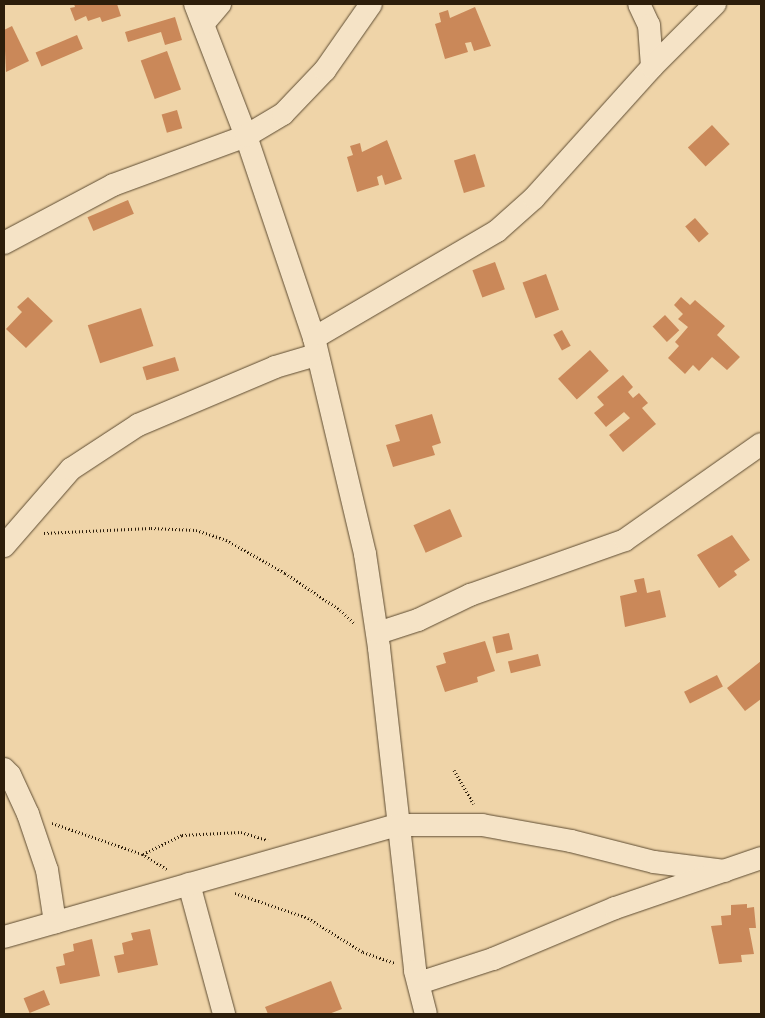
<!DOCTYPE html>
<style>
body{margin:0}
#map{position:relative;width:765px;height:1018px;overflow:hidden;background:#efd4a8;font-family:"IM FELL Great Primer",serif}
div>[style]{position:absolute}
.building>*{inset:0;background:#ca8859;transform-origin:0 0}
.path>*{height:3px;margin-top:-1.5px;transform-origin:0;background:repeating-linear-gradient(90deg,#2d1e0b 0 1px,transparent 0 3.5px)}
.roads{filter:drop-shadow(0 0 1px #5e4c32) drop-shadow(0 0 1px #5e4c32)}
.minor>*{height:22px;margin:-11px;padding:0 11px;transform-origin:11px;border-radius:11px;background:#f5e3c6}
span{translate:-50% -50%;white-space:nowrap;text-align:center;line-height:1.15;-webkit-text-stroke:4px #f5e3c6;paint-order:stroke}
.frame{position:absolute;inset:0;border:5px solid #2d1e0b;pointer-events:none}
</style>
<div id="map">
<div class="building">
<div style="clip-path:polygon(74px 4px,117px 4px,121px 16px,102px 22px,100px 17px,88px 21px,86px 16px,75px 21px,70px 8px,75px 7px)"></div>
<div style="clip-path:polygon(475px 7px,491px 46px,474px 51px,471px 42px,465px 43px,468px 52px,445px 59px,435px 24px,441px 22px,439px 13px,448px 10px,450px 18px)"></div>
<div style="clip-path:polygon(175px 17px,182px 40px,165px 45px,161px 32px,128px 42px,125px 32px)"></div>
<div style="clip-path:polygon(12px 26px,29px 61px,6px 72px,4px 30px)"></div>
<div style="left:77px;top:35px;width:15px;height:45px;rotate:67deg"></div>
<div style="left:167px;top:51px;width:41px;height:28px;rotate:70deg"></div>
<div style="left:177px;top:110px;width:19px;height:16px;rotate:74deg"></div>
<div style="left:712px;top:125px;width:26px;height:33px;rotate:47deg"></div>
<div style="clip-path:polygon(387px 140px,402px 179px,385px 185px,382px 175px,377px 177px,379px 185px,357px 192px,347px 157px,353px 155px,350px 146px,360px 143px,362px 152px)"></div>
<div style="left:475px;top:154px;width:34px;height:22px;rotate:73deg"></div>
<div style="left:128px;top:200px;width:15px;height:44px;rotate:67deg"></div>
<div style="left:695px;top:218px;width:21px;height:13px;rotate:49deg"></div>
<div style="left:495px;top:262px;width:29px;height:24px;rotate:70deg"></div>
<div style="left:546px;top:274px;width:38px;height:25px;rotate:70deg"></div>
<div style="clip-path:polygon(28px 297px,53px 321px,26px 348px,6px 329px,22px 312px,17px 307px)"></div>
<div style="clip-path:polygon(681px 297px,690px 305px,695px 300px,725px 326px,717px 335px,740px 357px,727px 370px,712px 357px,699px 371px,693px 365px,685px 374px,668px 358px,679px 346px,675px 342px,688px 327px,678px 319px,683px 314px,674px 305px)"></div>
<div style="left:141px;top:308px;width:40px;height:56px;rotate:72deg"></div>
<div style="left:665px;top:315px;width:21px;height:17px;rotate:47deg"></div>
<div style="left:562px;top:330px;width:18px;height:10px;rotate:61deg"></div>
<div style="left:590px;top:350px;width:28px;height:43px;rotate:48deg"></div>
<div style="left:175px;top:357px;width:14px;height:34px;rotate:73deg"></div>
<div style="clip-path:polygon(623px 375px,633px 387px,628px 392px,633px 398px,639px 393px,648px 403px,642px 408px,656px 424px,623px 452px,609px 435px,630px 418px,624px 412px,606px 427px,594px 413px,604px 405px,597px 397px)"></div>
<div style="clip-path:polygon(432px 414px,441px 443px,432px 446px,435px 455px,393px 467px,386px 445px,400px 441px,395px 425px)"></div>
<div style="left:450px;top:509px;width:30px;height:40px;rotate:66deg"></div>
<div style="clip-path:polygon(732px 535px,750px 560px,734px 571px,737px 575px,719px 588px,697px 555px)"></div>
<div style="clip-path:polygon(644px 578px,647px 593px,660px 590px,666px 617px,625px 627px,620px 596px,637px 592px,634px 580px)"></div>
<div style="left:509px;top:633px;width:17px;height:17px;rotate:77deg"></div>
<div style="clip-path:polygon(485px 641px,495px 671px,477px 677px,478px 682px,445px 692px,436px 666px,446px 663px,443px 653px)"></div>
<div style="left:538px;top:654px;width:12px;height:31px;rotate:76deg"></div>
<div style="clip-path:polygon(761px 661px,761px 699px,745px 711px,727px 688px)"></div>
<div style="left:717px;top:675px;width:13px;height:37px;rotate:63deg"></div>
<div style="clip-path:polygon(747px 904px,747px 908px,754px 907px,756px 928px,749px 928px,754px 954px,741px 955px,742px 962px,719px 964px,711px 926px,722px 925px,721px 916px,731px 915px,731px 905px)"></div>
<div style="clip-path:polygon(150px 929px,158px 965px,118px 973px,114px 956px,124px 954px,122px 943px,133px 940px,131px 933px)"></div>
<div style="clip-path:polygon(92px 939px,100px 976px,60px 984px,56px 967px,65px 965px,63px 954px,74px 951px,73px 944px)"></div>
<div style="clip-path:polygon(331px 981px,342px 1009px,329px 1014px,268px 1014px,265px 1007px)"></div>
<div style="left:44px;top:990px;width:16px;height:22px;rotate:68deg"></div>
</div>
<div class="path">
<div style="left:44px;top:533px;width:107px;rotate:-2.7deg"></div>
<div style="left:151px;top:528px;width:45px;rotate:2.5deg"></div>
<div style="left:196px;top:530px;width:32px;rotate:18deg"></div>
<div style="left:226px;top:540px;width:68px;rotate:29.2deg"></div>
<div style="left:285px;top:573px;width:66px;rotate:33.9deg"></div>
<div style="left:340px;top:610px;width:19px;rotate:43deg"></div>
<div style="left:454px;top:770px;width:39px;rotate:60deg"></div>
<div style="left:52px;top:823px;width:95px;rotate:19deg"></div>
<div style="left:142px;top:854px;width:29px;rotate:31deg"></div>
<div style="left:143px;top:854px;width:43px;rotate:-26deg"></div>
<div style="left:182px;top:835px;width:59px;rotate:-2.9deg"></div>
<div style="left:241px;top:832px;width:28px;rotate:17deg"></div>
<div style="left:235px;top:893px;width:77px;rotate:18.9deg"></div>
<div style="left:308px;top:918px;width:65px;rotate:31.7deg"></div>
<div style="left:363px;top:952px;width:34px;rotate:19deg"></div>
</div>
<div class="roads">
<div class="minor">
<div style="left:195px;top:4px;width:142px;rotate:68.9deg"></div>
<div style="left:246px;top:136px;width:213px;rotate:71.4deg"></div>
<div style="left:314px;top:338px;width:222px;rotate:76.7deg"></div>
<div style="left:365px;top:554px;width:95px;rotate:81.5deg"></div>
<div style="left:379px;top:648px;width:325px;rotate:83.6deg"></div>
<div style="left:415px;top:971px;width:44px;rotate:75.7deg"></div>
<div style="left:639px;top:4px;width:23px;rotate:65deg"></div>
<div style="left:649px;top:25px;width:42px;rotate:85.9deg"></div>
<div style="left:204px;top:23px;width:25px;rotate:-50deg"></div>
<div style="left:4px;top:243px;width:123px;rotate:-28deg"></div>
<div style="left:113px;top:185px;width:142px;rotate:-20.2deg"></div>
<div style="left:246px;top:136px;width:43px;rotate:-30.7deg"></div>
<div style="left:283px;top:114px;width:61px;rotate:-46.3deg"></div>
<div style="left:325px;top:70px;width:80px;rotate:-55.1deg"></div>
<div style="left:314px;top:338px;width:212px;rotate:-30.3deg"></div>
<div style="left:497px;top:231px;width:50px;rotate:-41.7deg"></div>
<div style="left:534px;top:198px;width:176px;rotate:-48deg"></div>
<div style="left:652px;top:67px;width:89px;rotate:-45deg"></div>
<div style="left:4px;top:546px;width:102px;rotate:-49deg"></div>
<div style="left:71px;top:469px;width:80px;rotate:-33.3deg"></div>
<div style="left:138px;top:425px;width:149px;rotate:-22.9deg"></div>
<div style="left:275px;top:367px;width:43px;rotate:-16.3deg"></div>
<div style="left:378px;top:633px;width:42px;rotate:-18deg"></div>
<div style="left:418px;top:620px;width:58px;rotate:-25.7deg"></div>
<div style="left:470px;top:595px;width:164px;rotate:-19.5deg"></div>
<div style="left:625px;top:540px;width:166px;rotate:-35.2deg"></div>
<div style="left:4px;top:769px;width:8px;rotate:45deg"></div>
<div style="left:10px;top:775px;width:43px;rotate:65.2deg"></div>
<div style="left:28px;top:814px;width:59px;rotate:71.3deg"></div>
<div style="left:47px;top:870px;width:53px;rotate:81.3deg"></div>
<div style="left:189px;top:884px;width:135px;rotate:74.9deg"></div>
<div style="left:4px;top:937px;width:410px;rotate:-15.9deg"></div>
<div style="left:398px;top:825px;width:84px"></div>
<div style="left:482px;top:825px;width:90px;rotate:10.2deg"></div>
<div style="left:571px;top:841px;width:86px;rotate:14.2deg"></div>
<div style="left:654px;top:862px;width:71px;rotate:7.3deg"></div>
<div style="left:419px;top:983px;width:78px;rotate:-18deg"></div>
<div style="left:493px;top:959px;width:132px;rotate:-22.7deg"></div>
<div style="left:615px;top:908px;width:154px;rotate:-18.9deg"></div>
</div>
</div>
<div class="frame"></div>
</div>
